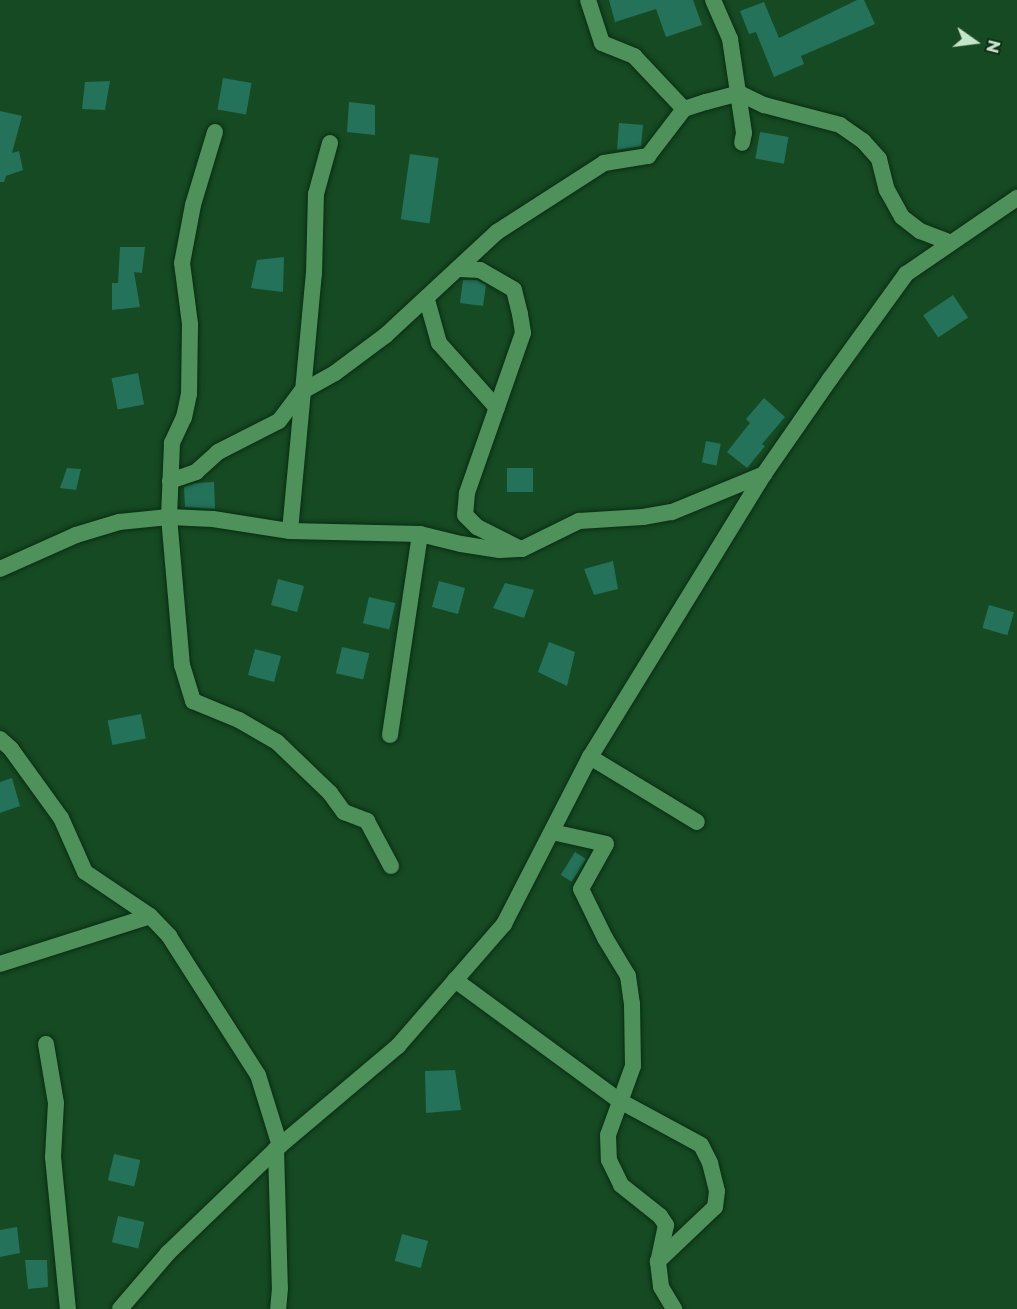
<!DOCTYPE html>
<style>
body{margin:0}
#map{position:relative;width:1017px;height:1309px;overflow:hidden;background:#164a23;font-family:Montserrat,sans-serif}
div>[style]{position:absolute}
.building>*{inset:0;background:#24725a;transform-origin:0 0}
.roads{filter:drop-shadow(0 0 2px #092d12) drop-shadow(0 0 2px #092d12)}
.minor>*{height:16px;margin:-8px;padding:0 8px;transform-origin:8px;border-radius:8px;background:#4f915b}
span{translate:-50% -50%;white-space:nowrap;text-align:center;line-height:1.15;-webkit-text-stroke:5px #102c16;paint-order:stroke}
.north{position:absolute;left:945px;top:12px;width:60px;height:60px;-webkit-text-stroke:4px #102c16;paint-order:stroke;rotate:104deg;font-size:16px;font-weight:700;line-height:24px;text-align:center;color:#c4e5c8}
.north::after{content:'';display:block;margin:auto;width:21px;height:27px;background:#c4e5c8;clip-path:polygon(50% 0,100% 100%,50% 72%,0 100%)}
</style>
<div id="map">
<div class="building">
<div style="clip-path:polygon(609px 0,693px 0,702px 25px,666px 37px,656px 9px,615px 22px)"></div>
<div style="clip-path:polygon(857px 0,864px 0,875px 24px,801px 56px,804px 64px,774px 77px,756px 32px,749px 34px,740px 11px,764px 2px,779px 38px)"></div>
<div style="left:223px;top:78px;width:29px;height:32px;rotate:10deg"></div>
<div style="clip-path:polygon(110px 81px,105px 110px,82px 109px,85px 82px)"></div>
<div style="clip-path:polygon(349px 102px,375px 105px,375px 135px,347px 132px)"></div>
<div style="clip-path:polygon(0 111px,22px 116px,12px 153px,19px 151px,23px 170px,6px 176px,4px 182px,0 182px)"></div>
<div style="clip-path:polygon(619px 123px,643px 125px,641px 146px,617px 150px)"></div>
<div style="left:760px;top:132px;width:29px;height:27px;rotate:10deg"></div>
<div style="left:410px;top:154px;width:29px;height:66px;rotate:8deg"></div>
<div style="clip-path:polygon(120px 247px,145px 247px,142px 273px,134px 272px,140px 307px,112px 310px,112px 283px,118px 283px)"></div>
<div style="clip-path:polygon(284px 257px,283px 292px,251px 288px,257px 260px)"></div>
<div style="clip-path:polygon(463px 280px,477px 280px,486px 285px,483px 306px,460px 303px)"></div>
<div style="left:953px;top:295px;width:27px;height:36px;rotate:56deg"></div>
<div style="left:138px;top:373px;width:32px;height:27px;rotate:79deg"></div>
<div style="clip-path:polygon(764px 398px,785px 417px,762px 444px,765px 446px,747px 468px,727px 452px,750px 423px,746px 419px)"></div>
<div style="left:706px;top:441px;width:15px;height:22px;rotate:11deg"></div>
<div style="clip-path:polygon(67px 468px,81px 469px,76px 490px,60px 488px)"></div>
<div style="left:507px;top:468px;width:26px;height:24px"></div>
<div style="clip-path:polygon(214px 482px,215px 509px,185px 507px,184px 487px,196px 483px)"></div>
<div style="clip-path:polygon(613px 561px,618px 589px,594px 595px,584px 569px)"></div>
<div style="left:278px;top:579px;width:27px;height:27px;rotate:15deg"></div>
<div style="left:439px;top:581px;width:27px;height:27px;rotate:15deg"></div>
<div style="clip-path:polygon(505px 583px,534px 590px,524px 618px,493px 608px)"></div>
<div style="left:369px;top:597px;width:27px;height:27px;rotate:13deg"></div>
<div style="left:989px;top:605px;width:26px;height:24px;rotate:16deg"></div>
<div style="clip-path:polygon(549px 642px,575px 652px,567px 686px,538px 672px)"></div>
<div style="left:342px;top:647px;width:28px;height:27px;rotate:13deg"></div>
<div style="left:255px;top:649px;width:27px;height:27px;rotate:15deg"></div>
<div style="left:141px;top:714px;width:25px;height:34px;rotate:79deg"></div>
<div style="clip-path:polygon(12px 778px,20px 806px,0 813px,0 782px)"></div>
<div style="left:575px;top:852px;width:13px;height:27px;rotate:32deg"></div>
<div style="clip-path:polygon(455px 1070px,461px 1110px,426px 1113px,425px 1071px)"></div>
<div style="left:114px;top:1154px;width:27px;height:27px;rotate:13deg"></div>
<div style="left:118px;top:1216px;width:27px;height:27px;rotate:13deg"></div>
<div style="clip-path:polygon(17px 1227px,20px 1253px,0 1257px,0 1230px)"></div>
<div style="left:402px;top:1234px;width:27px;height:28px;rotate:15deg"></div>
<div style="clip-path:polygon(25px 1260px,47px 1260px,48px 1287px,28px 1289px)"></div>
</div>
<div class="roads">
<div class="minor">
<div style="left:588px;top:0;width:45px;rotate:72deg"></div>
<div style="left:602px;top:43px;width:35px;rotate:22deg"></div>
<div style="left:634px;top:56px;width:73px;rotate:46.7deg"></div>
<div style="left:713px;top:0;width:43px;rotate:66.4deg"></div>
<div style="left:730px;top:39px;width:95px;rotate:81.5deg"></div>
<div style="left:744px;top:133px;width:10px;rotate:101deg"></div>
<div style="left:215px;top:132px;width:76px;rotate:106.8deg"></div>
<div style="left:193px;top:205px;width:59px;rotate:100.7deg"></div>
<div style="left:182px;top:263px;width:62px;rotate:82.5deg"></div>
<div style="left:190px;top:324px;width:70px;rotate:90.8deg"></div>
<div style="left:189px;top:394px;width:24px;rotate:102deg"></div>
<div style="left:184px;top:417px;width:29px;rotate:115deg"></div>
<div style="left:172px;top:443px;width:74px;rotate:92.3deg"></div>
<div style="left:169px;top:517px;width:149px;rotate:85deg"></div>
<div style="left:182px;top:665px;width:38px;rotate:73deg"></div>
<div style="left:193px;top:701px;width:50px;rotate:22.4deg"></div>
<div style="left:239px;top:720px;width:44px;rotate:30.1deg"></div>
<div style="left:277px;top:742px;width:74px;rotate:43.9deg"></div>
<div style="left:330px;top:793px;width:24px;rotate:54deg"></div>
<div style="left:344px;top:812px;width:25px;rotate:21deg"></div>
<div style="left:367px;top:821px;width:51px;rotate:61.9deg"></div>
<div style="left:460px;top:269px;width:20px;rotate:3deg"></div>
<div style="left:480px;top:270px;width:39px;rotate:30deg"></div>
<div style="left:514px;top:290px;width:25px;rotate:76deg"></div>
<div style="left:520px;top:314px;width:19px;rotate:81deg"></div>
<div style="left:523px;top:333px;width:170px;rotate:109.3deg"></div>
<div style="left:467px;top:493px;width:22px;rotate:95deg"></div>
<div style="left:465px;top:515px;width:17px;rotate:45deg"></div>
<div style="left:477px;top:527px;width:47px;rotate:26.6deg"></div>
<div style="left:427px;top:300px;width:45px;rotate:74.4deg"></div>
<div style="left:439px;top:343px;width:87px;rotate:48.3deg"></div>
<div style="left:170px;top:481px;width:28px;rotate:-19deg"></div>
<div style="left:196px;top:472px;width:30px;rotate:-42deg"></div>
<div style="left:218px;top:452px;width:68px;rotate:-26.9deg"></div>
<div style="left:279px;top:421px;width:36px;rotate:-53deg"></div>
<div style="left:301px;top:392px;width:39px;rotate:-29deg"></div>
<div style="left:335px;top:373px;width:64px;rotate:-36.7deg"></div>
<div style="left:386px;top:335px;width:151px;rotate:-42.9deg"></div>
<div style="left:497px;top:232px;width:127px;rotate:-32.8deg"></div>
<div style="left:604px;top:163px;width:45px;rotate:-9deg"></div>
<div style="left:648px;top:156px;width:59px;rotate:-52.5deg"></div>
<div style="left:684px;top:109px;width:23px;rotate:-18deg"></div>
<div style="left:706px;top:102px;width:34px;rotate:-15deg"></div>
<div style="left:739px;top:93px;width:28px;rotate:26deg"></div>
<div style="left:764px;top:105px;width:79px;rotate:14.7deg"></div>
<div style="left:840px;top:125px;width:28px;rotate:35deg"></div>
<div style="left:863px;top:141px;width:24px;rotate:48deg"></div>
<div style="left:879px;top:159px;width:32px;rotate:76deg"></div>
<div style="left:887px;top:190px;width:31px;rotate:61deg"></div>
<div style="left:902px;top:217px;width:23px;rotate:38deg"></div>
<div style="left:920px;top:231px;width:33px;rotate:21deg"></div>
<div style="left:290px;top:531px;width:258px;rotate:-84.7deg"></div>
<div style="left:314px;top:274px;width:80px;rotate:-88.6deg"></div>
<div style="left:316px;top:194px;width:53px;rotate:-74.6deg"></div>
<div style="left:0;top:569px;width:83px;rotate:-24.1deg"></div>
<div style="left:76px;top:535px;width:45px;rotate:-16.8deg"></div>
<div style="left:119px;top:522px;width:50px;rotate:-5.7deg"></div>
<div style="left:169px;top:517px;width:44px;rotate:2.6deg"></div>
<div style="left:213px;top:519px;width:78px;rotate:8.9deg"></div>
<div style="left:290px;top:531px;width:130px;rotate:1.3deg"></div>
<div style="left:420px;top:534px;width:42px;rotate:13.7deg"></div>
<div style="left:461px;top:544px;width:39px;rotate:9deg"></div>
<div style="left:500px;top:550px;width:22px;rotate:-3deg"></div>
<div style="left:522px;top:549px;width:64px;rotate:-26.2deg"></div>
<div style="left:579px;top:521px;width:64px;rotate:-3.6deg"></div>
<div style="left:643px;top:517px;width:29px;rotate:-10deg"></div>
<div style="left:672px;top:512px;width:100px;rotate:-22.4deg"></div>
<div style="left:390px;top:735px;width:203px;rotate:-81.5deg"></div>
<div style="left:0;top:739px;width:15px;rotate:42deg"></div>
<div style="left:11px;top:749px;width:85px;rotate:54.1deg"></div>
<div style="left:61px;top:818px;width:59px;rotate:66deg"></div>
<div style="left:85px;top:872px;width:78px;rotate:34.1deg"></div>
<div style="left:150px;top:916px;width:28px;rotate:46deg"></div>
<div style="left:169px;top:936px;width:165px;rotate:57.4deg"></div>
<div style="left:258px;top:1075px;width:74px;rotate:72.8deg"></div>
<div style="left:590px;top:757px;width:125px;rotate:31.3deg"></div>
<div style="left:552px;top:832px;width:55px;rotate:12.5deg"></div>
<div style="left:606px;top:844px;width:51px;rotate:119.1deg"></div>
<div style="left:581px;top:889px;width:55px;rotate:63.9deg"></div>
<div style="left:605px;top:938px;width:44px;rotate:58.8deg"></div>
<div style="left:628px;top:976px;width:28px;rotate:82deg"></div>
<div style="left:632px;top:1004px;width:62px;rotate:89.1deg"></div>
<div style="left:633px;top:1066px;width:73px;rotate:109.9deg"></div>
<div style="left:608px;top:1135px;width:25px;rotate:88deg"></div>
<div style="left:609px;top:1160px;width:28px;rotate:64deg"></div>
<div style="left:621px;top:1185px;width:50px;rotate:38.5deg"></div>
<div style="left:660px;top:1216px;width:11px;rotate:56deg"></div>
<div style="left:666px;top:1225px;width:38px;rotate:102deg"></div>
<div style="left:658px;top:1262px;width:25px;rotate:83deg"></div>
<div style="left:661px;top:1287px;width:26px;rotate:59deg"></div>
<div style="left:0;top:964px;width:157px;rotate:-17.7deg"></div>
<div style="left:455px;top:980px;width:205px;rotate:36.3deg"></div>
<div style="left:620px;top:1101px;width:92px;rotate:28.5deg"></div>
<div style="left:701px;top:1145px;width:20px;rotate:63deg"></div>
<div style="left:710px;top:1163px;width:29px;rotate:76deg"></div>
<div style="left:717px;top:1191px;width:16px;rotate:97deg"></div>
<div style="left:715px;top:1207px;width:79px;rotate:136.5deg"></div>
<div style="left:46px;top:1044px;width:60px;rotate:80.4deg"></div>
<div style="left:56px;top:1103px;width:54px;rotate:93.2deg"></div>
<div style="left:53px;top:1157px;width:153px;rotate:84.4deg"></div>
<div style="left:276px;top:1149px;width:139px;rotate:88.4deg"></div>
<div style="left:280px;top:1288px;width:21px;rotate:95deg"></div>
<div style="left:120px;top:1309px;width:74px;rotate:-49.4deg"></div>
<div style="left:168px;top:1253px;width:150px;rotate:-43.9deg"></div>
<div style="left:276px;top:1149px;width:160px;rotate:-40.2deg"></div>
<div style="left:398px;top:1046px;width:162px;rotate:-49deg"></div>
<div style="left:504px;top:924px;width:188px;rotate:-62.8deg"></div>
<div style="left:590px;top:757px;width:332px;rotate:-58.4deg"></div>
<div style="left:764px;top:474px;width:116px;rotate:-55.2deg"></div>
<div style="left:830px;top:379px;width:130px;rotate:-54.1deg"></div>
<div style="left:906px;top:274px;width:135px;rotate:-34.4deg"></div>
</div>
</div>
<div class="north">N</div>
</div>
